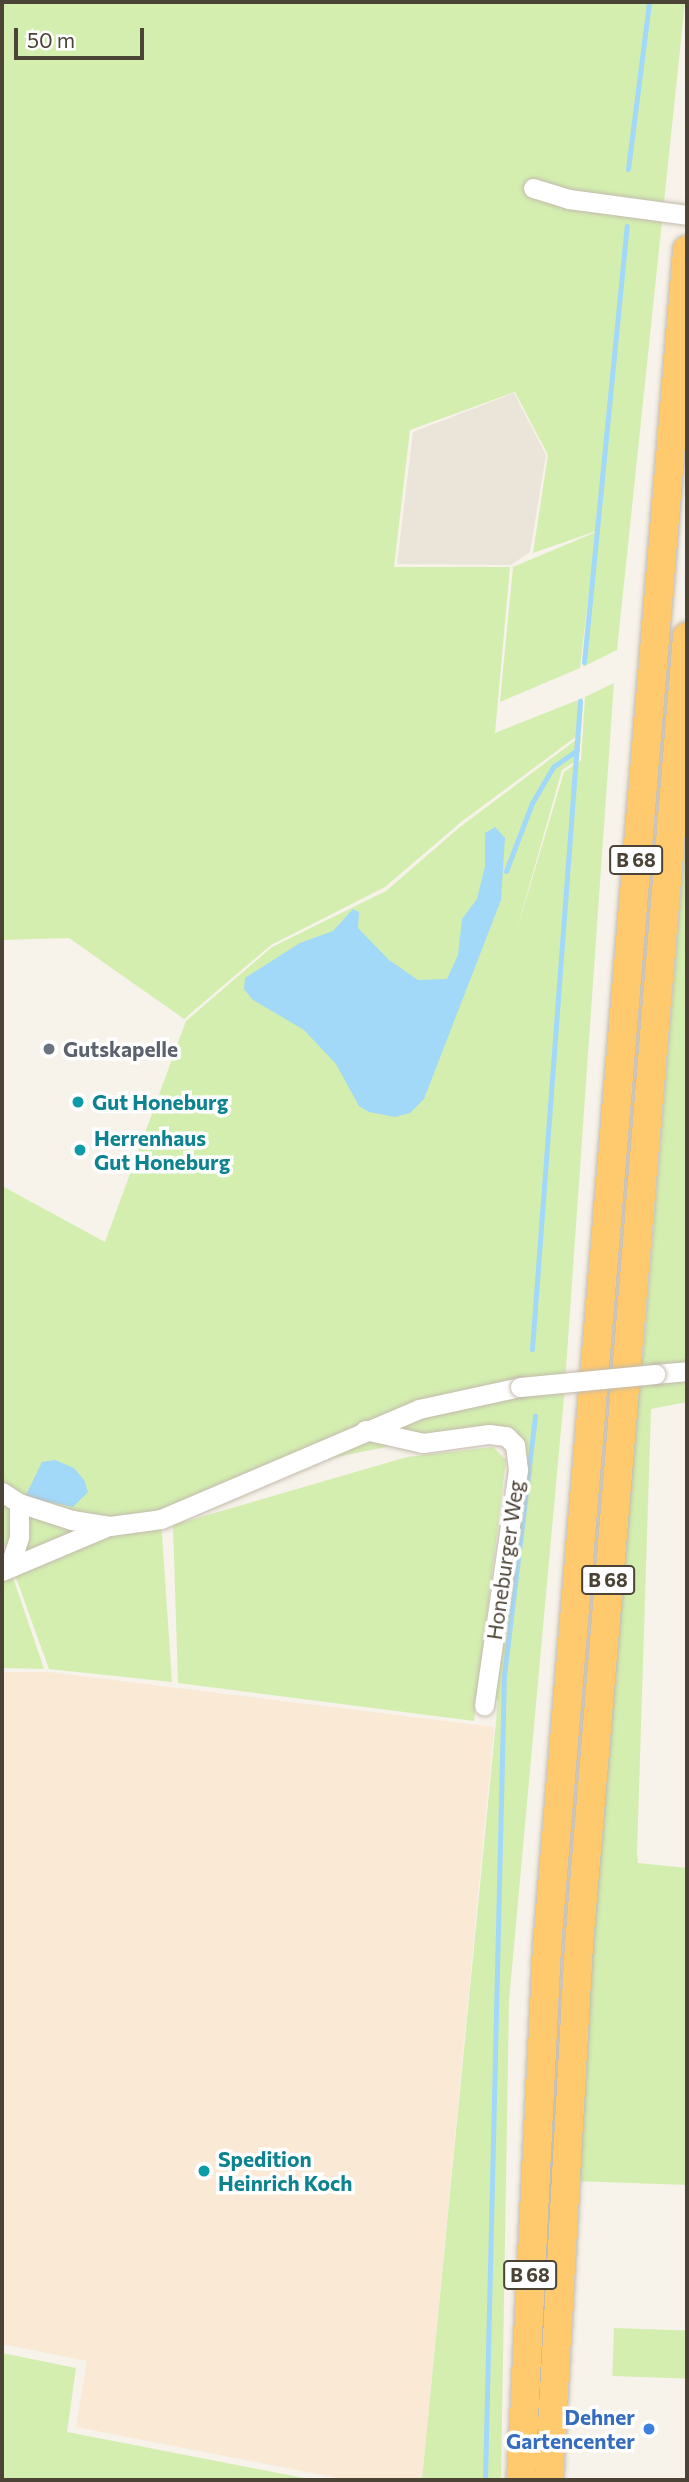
<!DOCTYPE html>
<style>
body{margin:0}
#map{position:relative;width:689px;height:2482px;overflow:hidden;background:#f7f2ea;font-family:Commissioner,sans-serif}
div>[style]{position:absolute}
.residential>*{inset:0;background:#ebe4d8}
.commercial>*{inset:0;background:#f9e9d5}
.green>*{inset:0;background:#d4eeb0;transform-origin:0 0}
.water>*{inset:0;background:#a2d8f8}
.stream>*{height:5px;margin:-2.5px;padding:0 2.5px;transform-origin:2.5px;border-radius:2.5px;background:#a2d8f8}
.roads{filter:drop-shadow(0 0 2px #c3baac) drop-shadow(0 0 2px #c3baac)}
.minor>*{height:19px;margin:-9.5px;padding:0 9.5px;transform-origin:9.5px;border-radius:9.5px;background:#fff}
.highway>*{height:28px;margin:-14px;padding:0 14px;transform-origin:14px;border-radius:14px;background:#ffc96d}
.bridges{filter:drop-shadow(0 0 2px #c3baac) drop-shadow(0 0 2px #c3baac)}
.minor-bridge>*{height:19px;margin:-9.5px;padding:0 9.5px;transform-origin:9.5px;border-radius:9.5px;background:#fff}
.dots>*{width:19px;height:19px;translate:-50% -50%;box-sizing:border-box;border:4px solid #fff;border-radius:50%}
span{translate:-50% -50%;white-space:nowrap;text-align:center;line-height:1.15;-webkit-text-stroke:7px #fff;paint-order:stroke}
.shield-label span{padding:2px 5px;background:#fff;border:2px solid;border-radius:5px;-webkit-text-stroke-width:0}
.shield-label{font-size:19px;color:#4c4337;font-weight:700}
.worship-label{font-size:21px;color:#5b616d;font-weight:700}
.left{translate:0 -50%;text-align:left}
.culture-label{font-size:21px;color:#0d838f;font-weight:700}
.street-label{font-size:21px;color:#4c4337}
.shop-label{font-size:21px;color:#366cbe;font-weight:700}
.right{translate:-100% -50%;text-align:right}
.frame{position:absolute;inset:0;border:4px solid #4c4337;pointer-events:none}
.scale{position:absolute;left:14px;top:28px;width:130px;height:32px;box-sizing:border-box;border:4px solid #4c4337;border-top:0;padding-left:9px;font-size:21px;line-height:24px;white-space:nowrap;color:#4c4337;-webkit-text-stroke:5px #fff;paint-order:stroke}
</style>
<div id="map">
<div class="residential">
<div style="clip-path:polygon(514px 393px,546px 455px,530px 552px,511px 565px,397px 564px,413px 432px)"></div>
</div>
<div class="commercial">
<div style="clip-path:polygon(2px 1672px,48px 1672px,494px 1727px,422px 2480px,349px 2480px,76px 2427px,87px 2361px,2px 2344px)"></div>
</div>
<div class="green">
<div style="clip-path:polygon(2px 2px,685px 2px,617px 650px,583px 667px,599px 530px,533px 553px,548px 455px,515px 392px,410px 430px,394px 567px,510px 567px,495px 733px,583px 698px,581px 733px,461px 822px,385px 887px,271px 945px,184px 1019px,69px 938px,2px 940px)"></div>
<div style="clip-path:polygon(596px 532px,580px 668px,500px 702px,513px 567px)"></div>
<div style="clip-path:polygon(614px 683px,564px 1397px,509px 2001px,501px 2480px,422px 2480px,498px 1701px,487px 1684px,518px 1470px,517px 1431px,494px 1425px,258px 1473px,161px 1519px,172px 1682px,49px 1669px,2px 1539px,2px 1186px,105px 1242px,186px 1021px,272px 947px,386px 891px,460px 827px,581px 736px,579px 759px,562px 770px,516px 933px,564px 772px,581px 760px,585px 697px)"></div>
<div style="clip-path:polygon(687px 822px,687px 1402px,651px 1409px,637px 1854px,638px 1863px,687px 1868px,687px 2185px,574px 2181px,633px 1359px,643px 1357px)"></div>
<div style="clip-path:polygon(493px 1447px,506px 1460px,474px 1721px,178px 1683px,173px 1525px,407px 1457px)"></div>
<div style="clip-path:polygon(2px 1545px,44px 1669px,2px 1668px)"></div>
<div style="left:614px;top:2328px;width:73px;height:48px;rotate:2deg"></div>
<div style="clip-path:polygon(2px 2353px,76px 2368px,67px 2432px,314px 2480px,2px 2480px)"></div>
</div>
<div class="water">
<div style="clip-path:polygon(495px 827px,505px 838px,501px 900px,424px 1099px,410px 1113px,395px 1117px,369px 1112px,359px 1106px,336px 1064px,304px 1030px,253px 1000px,244px 989px,245px 978px,300px 943px,333px 931px,353px 909px,359px 912px,358px 928px,389px 960px,418px 980px,447px 979px,458px 955px,462px 919px,477px 899px,485px 866px,485px 833px)"></div>
<div style="clip-path:polygon(55px 1460px,74px 1468px,84px 1480px,88px 1492px,73px 1507px,25px 1497px,42px 1462px)"></div>
</div>
<div class="stream">
<div style="left:628px;top:169px;width:168px;rotate:-82.8deg"></div>
<div style="left:584px;top:662px;width:438px;rotate:-84.4deg"></div>
<div style="left:506px;top:871px;width:73px;rotate:-69.1deg"></div>
<div style="left:532px;top:803px;width:42px;rotate:-59.7deg"></div>
<div style="left:553px;top:767px;width:29px;rotate:-35deg"></div>
<div style="left:532px;top:1349px;width:650px;rotate:-85.76deg"></div>
<div style="left:485px;top:2480px;width:804px;rotate:-88.65deg"></div>
<div style="left:504px;top:1676px;width:262px;rotate:-83.2deg"></div>
</div>
<div class="roads">
<div class="minor">
<div style="left:533px;top:188px;width:38px;rotate:17deg"></div>
<div style="left:569px;top:199px;width:119px;rotate:7.7deg"></div>
<div style="left:655px;top:1374px;width:32px;rotate:-5deg"></div>
<div style="left:365px;top:1430px;width:59px;rotate:12.6deg"></div>
<div style="left:423px;top:1443px;width:67px;rotate:-7.8deg"></div>
<div style="left:489px;top:1434px;width:17px;rotate:7deg"></div>
<div style="left:506px;top:1436px;width:13px;rotate:45deg"></div>
<div style="left:515px;top:1445px;width:25px;rotate:83deg"></div>
<div style="left:518px;top:1470px;width:238px;rotate:98.2deg"></div>
<div style="left:2px;top:1492px;width:20px;rotate:33deg"></div>
<div style="left:19px;top:1503px;width:56px;rotate:17.8deg"></div>
<div style="left:72px;top:1520px;width:38px;rotate:9deg"></div>
<div style="left:110px;top:1526px;width:51px;rotate:-7.8deg"></div>
<div style="left:161px;top:1519px;width:280px;rotate:-23.1deg"></div>
<div style="left:419px;top:1409px;width:103px;rotate:-12.3deg"></div>
<div style="left:2px;top:1568px;width:13px;rotate:-42deg"></div>
<div style="left:12px;top:1559px;width:23px;rotate:-72deg"></div>
<div style="left:19px;top:1537px;width:34px;rotate:-90deg"></div>
<div style="left:2px;top:1571px;width:113px;rotate:-22.9deg"></div>
</div>
<div class="highway">
<div style="left:521px;top:2480px;width:534px;rotate:-87.21deg"></div>
<div style="left:547px;top:1947px;width:1703px;rotate:-85.28deg"></div>
<div style="left:549px;top:2480px;width:536px;rotate:-86.79deg"></div>
<div style="left:579px;top:1945px;width:1313px;rotate:-85.28deg"></div>
</div>
</div>
<div class="bridges">
<div class="minor-bridge">
<div style="left:520px;top:1387px;width:136px;rotate:-5.5deg"></div>
</div>
</div>
<div class="dots">
<div style="left:49px;top:1049px;background:#6b7280"></div>
<div style="left:78px;top:1102px;background:#0f9aa8"></div>
<div style="left:80px;top:1150px;background:#0f9aa8"></div>
<div style="left:204px;top:2171px;background:#0f9aa8"></div>
<div style="left:649px;top:2429px;background:#3f7fe0"></div>
</div>
<div class="shield-label">
<span style="left:636px;top:860px">B 68</span>
<span style="left:608px;top:1580px">B 68</span>
<span style="left:530px;top:2275px">B 68</span>
</div>
<div class="worship-label">
<span class="left" style="left:63px;top:1049px">Gutskapelle</span>
</div>
<div class="culture-label">
<span class="left" style="left:92px;top:1102px">Gut Honeburg</span>
<span class="left" style="left:94px;top:1150px">Herrenhaus<br>Gut Honeburg</span>
<span class="left" style="left:218px;top:2171px">Spedition<br>Heinrich Koch</span>
</div>
<div class="street-label">
<span style="left:505px;top:1560px;rotate:-82deg">Honeburger Weg</span>
</div>
<div class="shop-label">
<span class="right" style="left:635px;top:2429px">Dehner<br>Gartencenter</span>
</div>
<div class="frame"></div>
<div class="scale">50 m</div>
</div>
